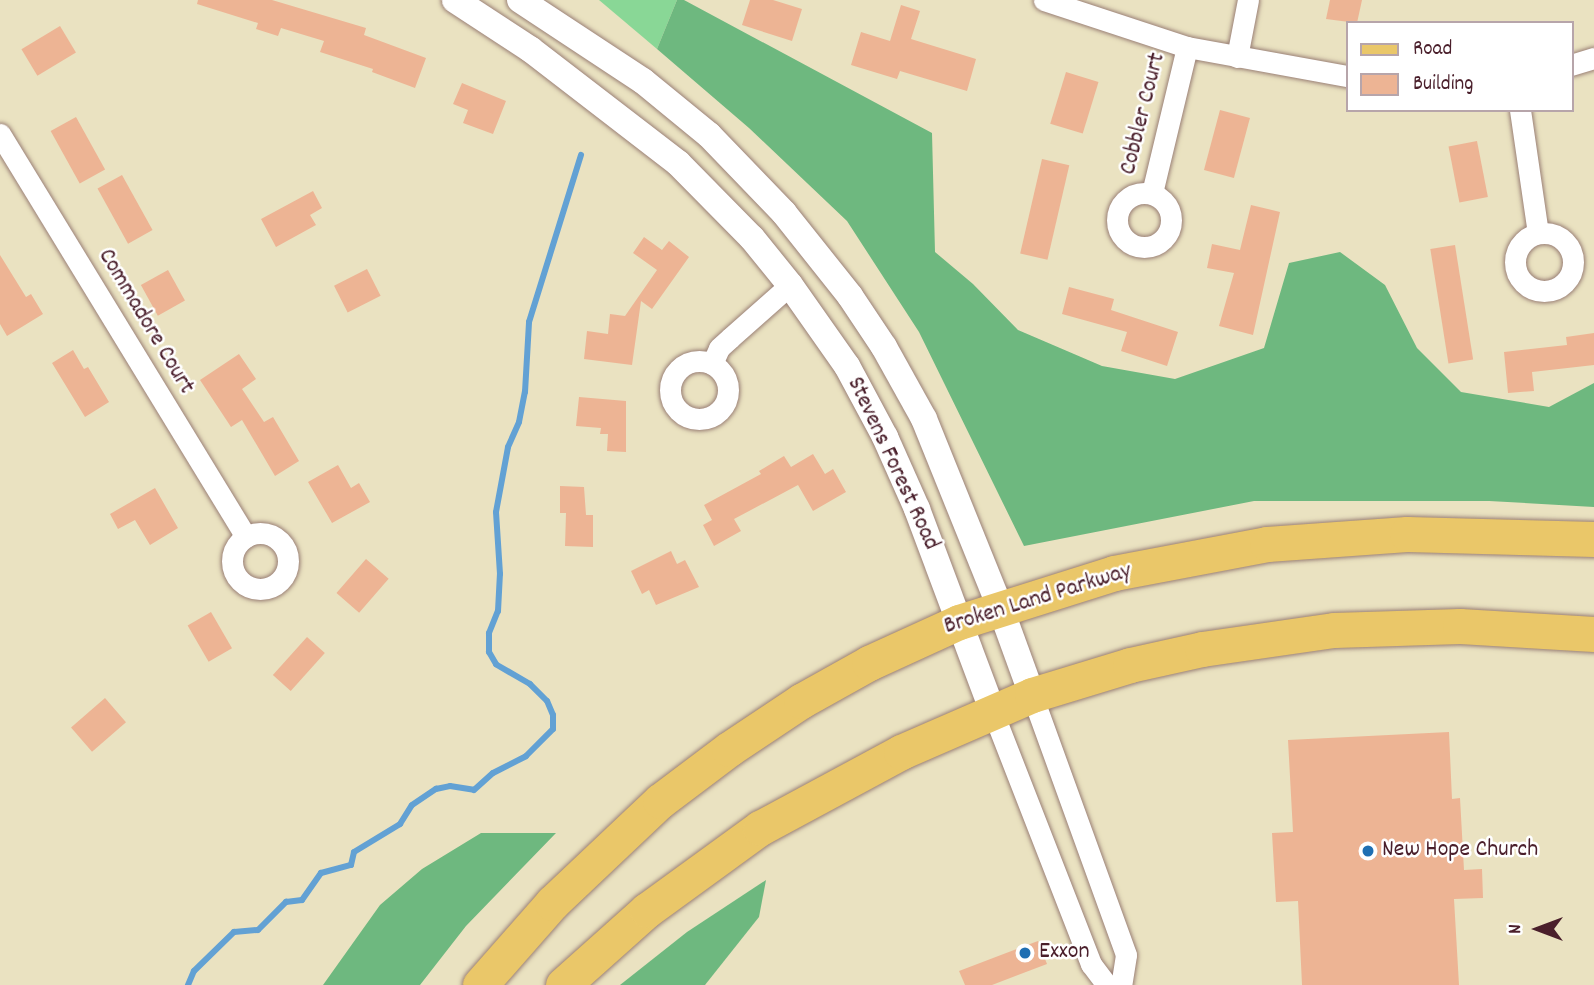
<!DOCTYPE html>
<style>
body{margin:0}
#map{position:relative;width:1594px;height:985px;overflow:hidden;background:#eae2c1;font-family:Dekko,sans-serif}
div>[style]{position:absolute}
.green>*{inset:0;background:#89d796}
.forest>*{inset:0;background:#6eb87f}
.stream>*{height:6px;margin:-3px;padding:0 3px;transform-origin:3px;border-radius:3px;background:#62a1d4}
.building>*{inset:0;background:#edb494;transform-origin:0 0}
.roads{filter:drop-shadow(0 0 2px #9a8076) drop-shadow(0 0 2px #9a8076)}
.minor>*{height:21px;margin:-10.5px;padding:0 10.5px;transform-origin:10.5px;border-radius:10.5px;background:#fff}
.minor>.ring{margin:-10.5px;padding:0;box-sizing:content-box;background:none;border:21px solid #fff;border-radius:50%}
.tertiary>*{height:26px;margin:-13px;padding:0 13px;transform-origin:13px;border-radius:13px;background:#fff}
.primary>*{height:35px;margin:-17.5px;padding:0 17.5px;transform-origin:17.5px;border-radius:17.5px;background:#eac769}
.dots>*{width:19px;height:19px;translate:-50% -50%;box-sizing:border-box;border:4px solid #fff;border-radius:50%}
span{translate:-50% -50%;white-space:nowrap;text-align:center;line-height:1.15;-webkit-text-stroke:5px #fff;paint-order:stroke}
.street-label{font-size:24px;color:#4a1f2b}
.poi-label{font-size:24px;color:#4a1f2b}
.left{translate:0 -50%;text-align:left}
.legend{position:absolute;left:1346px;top:21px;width:228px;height:91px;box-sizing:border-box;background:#fff;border:2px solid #b7a5aa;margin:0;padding:9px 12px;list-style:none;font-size:21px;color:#4a1f2b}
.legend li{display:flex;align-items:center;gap:14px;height:35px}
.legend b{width:35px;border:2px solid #b7a5aa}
.north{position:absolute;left:1503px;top:894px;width:70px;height:70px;-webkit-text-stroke:5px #fff;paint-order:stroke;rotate:270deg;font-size:19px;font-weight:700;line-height:28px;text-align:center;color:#4a1f2b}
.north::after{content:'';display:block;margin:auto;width:24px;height:32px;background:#4a1f2b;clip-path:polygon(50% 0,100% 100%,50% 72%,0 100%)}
</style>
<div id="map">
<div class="green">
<div style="clip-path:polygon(599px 0,677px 0,657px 49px)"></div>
</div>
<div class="forest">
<div style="clip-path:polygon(677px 0,684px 0,932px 133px,935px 252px,973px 284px,1018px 330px,1102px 366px,1175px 379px,1264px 348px,1289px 263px,1340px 252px,1385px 285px,1417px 348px,1461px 392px,1549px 407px,1594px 383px,1594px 507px,1489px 501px,1254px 501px,1024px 546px,919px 332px,847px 221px,749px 128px,657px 49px)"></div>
<div style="clip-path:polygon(481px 833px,556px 833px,466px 926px,420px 985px,323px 985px,380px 905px,422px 869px)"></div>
<div style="clip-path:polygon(766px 880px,759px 917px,705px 985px,620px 985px,687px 932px)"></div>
</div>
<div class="stream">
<div style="left:188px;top:985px;width:15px;rotate:-67deg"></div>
<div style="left:194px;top:971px;width:56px;rotate:-44.3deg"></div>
<div style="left:234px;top:932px;width:24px;rotate:-5deg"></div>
<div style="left:258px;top:930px;width:40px;rotate:-45deg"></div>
<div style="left:286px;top:902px;width:16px;rotate:-7deg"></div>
<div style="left:302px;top:900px;width:33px;rotate:-55deg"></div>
<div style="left:321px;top:873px;width:31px;rotate:-15deg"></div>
<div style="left:351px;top:865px;width:13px;rotate:-77deg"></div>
<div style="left:354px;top:852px;width:54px;rotate:-31.3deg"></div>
<div style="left:400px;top:824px;width:22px;rotate:-58deg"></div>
<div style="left:412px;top:805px;width:29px;rotate:-34deg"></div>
<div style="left:436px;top:789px;width:14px;rotate:-12deg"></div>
<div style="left:450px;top:786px;width:24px;rotate:9deg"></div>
<div style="left:474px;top:790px;width:25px;rotate:-42deg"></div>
<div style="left:493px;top:773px;width:37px;rotate:-27deg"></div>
<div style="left:526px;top:756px;width:38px;rotate:-45deg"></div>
<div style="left:553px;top:729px;width:14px;rotate:-90deg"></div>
<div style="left:553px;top:715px;width:15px;rotate:-113deg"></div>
<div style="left:547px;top:701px;width:24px;rotate:-135deg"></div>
<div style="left:530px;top:684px;width:39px;rotate:-150deg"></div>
<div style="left:496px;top:664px;width:14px;rotate:-120deg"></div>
<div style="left:489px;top:652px;width:19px;rotate:-90deg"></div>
<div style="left:489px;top:633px;width:24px;rotate:-68deg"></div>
<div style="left:498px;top:611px;width:37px;rotate:-87deg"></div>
<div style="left:500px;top:574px;width:62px;rotate:-93.7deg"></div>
<div style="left:496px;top:512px;width:66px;rotate:-79.5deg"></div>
<div style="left:508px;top:447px;width:27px;rotate:-66deg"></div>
<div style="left:519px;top:422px;width:31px;rotate:-79deg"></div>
<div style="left:525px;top:392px;width:70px;rotate:-86.7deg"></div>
<div style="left:529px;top:322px;width:175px;rotate:-72.7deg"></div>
</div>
<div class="building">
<div style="clip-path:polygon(198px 0,272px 0,366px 28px,364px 35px,426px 58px,415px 88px,372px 72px,373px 69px,320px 52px,324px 41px,281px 28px,278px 36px,256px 29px,258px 23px,197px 4px)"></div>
<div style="clip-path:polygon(750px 0,773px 0,802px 9px,792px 41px,742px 25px)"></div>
<div style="clip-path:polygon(1330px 0,1362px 0,1357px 23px,1326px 19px)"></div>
<div style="clip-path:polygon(901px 5px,920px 11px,911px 39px,976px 59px,967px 91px,900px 71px,897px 79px,851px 65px,861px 32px,890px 41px)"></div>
<div style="left:60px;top:26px;width:31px;height:45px;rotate:59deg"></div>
<div style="left:1066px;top:72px;width:34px;height:54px;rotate:17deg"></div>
<div style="clip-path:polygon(462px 83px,506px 101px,493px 134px,463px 123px,468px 110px,453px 104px)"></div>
<div style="left:1220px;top:110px;width:31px;height:62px;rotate:15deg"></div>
<div style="left:76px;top:117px;width:60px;height:29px;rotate:61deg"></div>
<div style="left:1477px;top:141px;width:57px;height:29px;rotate:79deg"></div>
<div style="left:1042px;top:159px;width:28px;height:97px;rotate:13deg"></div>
<div style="left:122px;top:175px;width:63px;height:28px;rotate:61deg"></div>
<div style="clip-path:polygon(313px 191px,322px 208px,310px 215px,316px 225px,276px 247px,261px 219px)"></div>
<div style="clip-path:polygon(1251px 205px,1280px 212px,1253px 335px,1219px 326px,1234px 273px,1207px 268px,1212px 244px,1240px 250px)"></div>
<div style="clip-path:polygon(644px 237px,662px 250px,669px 241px,689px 257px,652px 309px,641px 301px,632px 365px,584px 359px,587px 331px,608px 334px,610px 314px,625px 316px,657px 270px,633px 253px)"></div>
<div style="left:1455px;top:245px;width:116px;height:25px;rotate:81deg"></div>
<div style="clip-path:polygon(0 255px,26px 297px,31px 294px,43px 314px,7px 336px,0 324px)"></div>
<div style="left:367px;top:269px;width:30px;height:37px;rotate:63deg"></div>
<div style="left:168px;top:270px;width:35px;height:31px;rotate:61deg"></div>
<div style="clip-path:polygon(1069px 287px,1114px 299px,1111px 310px,1178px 332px,1167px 366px,1121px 351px,1127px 332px,1062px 314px)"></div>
<div style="clip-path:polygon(1594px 333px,1594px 365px,1532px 372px,1534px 391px,1508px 393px,1504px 352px,1567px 345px,1566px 337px)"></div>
<div style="clip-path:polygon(73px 350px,84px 369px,88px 367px,109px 402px,85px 417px,52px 363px)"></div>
<div style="clip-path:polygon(239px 354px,256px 379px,242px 389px,264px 422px,273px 417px,299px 461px,275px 476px,242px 420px,231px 427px,200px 380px)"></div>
<div style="clip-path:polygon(579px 397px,626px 401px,626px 452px,607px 451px,608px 434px,600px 434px,601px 428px,576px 426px)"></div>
<div style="clip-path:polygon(813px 454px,825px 474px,833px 469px,846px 492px,813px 511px,798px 485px,734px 519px,741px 531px,714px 546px,703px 525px,712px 520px,704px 505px,761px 474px,759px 471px,784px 456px,791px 467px)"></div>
<div style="clip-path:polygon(338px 465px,351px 488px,359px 483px,370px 502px,332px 523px,308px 482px)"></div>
<div style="clip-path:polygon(560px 486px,584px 487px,586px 515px,593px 515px,593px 547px,565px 546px,566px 513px,560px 513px)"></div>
<div style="clip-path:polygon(155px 488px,178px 528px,150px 545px,135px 520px,118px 529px,110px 514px)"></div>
<div style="clip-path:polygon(671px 551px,677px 564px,685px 560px,699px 587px,656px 605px,649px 590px,642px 594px,631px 571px)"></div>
<div style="left:366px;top:559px;width:30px;height:45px;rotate:41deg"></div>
<div style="left:211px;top:612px;width:42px;height:27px;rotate:60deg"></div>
<div style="left:307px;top:637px;width:24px;height:51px;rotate:42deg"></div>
<div style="left:105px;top:698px;width:32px;height:45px;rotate:49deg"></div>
<div style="clip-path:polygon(1449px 732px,1452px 799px,1460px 798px,1464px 870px,1482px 869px,1483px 898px,1454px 899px,1459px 985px,1302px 985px,1298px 901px,1276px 902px,1272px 833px,1293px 832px,1288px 740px)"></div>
<div style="clip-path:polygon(1038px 941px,1047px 964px,992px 985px,965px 985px,959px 971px)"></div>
</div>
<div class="roads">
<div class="minor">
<div style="left:1044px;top:0;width:151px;rotate:18.2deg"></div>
<div style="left:1187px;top:47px;width:163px;rotate:10.3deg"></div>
<div style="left:1237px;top:57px;width:58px;rotate:-79.1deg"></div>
<div style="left:1571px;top:65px;width:24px;rotate:-17deg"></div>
<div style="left:1520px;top:110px;width:124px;rotate:81.7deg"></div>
<div style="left:0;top:134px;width:472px;rotate:58.6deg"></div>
<div class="ring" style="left:1117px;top:193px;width:33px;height:33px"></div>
<div style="left:1152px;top:193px;width:150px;rotate:-76.5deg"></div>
<div class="ring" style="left:1515px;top:233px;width:37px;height:37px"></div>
<div class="ring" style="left:670px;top:361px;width:37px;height:37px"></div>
<div style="left:712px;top:364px;width:17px;rotate:-66deg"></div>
<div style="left:719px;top:348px;width:15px;rotate:-42deg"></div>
<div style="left:730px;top:338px;width:80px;rotate:-41.5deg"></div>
<div class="ring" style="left:232px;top:533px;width:35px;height:35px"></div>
<div style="left:1032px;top:695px;width:276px;rotate:70.1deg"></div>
<div style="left:1126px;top:955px;width:30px;rotate:99deg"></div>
<div style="left:992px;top:710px;width:273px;rotate:68.7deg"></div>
<div style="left:1091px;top:964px;width:26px;rotate:53deg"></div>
</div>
<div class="tertiary">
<div style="left:455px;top:0;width:90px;rotate:33.2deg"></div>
<div style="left:530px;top:49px;width:187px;rotate:37.6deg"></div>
<div style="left:678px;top:163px;width:105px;rotate:45.4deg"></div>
<div style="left:752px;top:238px;width:60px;rotate:51deg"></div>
<div style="left:790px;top:285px;width:99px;rotate:54.9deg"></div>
<div style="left:847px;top:366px;width:81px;rotate:61.8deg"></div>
<div style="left:885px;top:437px;width:79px;rotate:66deg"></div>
<div style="left:917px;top:509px;width:215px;rotate:69.5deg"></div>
<div style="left:520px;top:0;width:147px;rotate:33.4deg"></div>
<div style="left:643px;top:81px;width:85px;rotate:39.3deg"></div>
<div style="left:709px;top:135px;width:108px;rotate:46.1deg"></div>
<div style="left:784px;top:213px;width:106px;rotate:51.5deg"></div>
<div style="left:850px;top:296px;width:61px;rotate:56.3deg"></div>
<div style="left:884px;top:347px;width:82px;rotate:60.9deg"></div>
<div style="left:924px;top:419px;width:203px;rotate:68deg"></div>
<div style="left:1000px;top:607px;width:94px;rotate:70deg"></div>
</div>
<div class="primary">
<div style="left:480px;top:985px;width:109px;rotate:-48.7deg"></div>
<div style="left:552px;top:903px;width:149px;rotate:-43.4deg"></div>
<div style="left:660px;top:801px;width:86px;rotate:-37deg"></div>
<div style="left:729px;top:749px;width:87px;rotate:-33.7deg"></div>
<div style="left:801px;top:701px;width:78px;rotate:-29.2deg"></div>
<div style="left:869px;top:663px;width:99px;rotate:-24.5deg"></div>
<div style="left:959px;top:622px;width:163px;rotate:-17.5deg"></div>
<div style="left:1114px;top:573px;width:156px;rotate:-10.7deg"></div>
<div style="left:1267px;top:544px;width:140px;rotate:-4.1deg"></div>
<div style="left:1407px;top:534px;width:187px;rotate:1.5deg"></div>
<div style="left:563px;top:985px;width:113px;rotate:-41.8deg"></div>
<div style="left:647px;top:910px;width:140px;rotate:-36deg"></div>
<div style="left:760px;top:828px;width:160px;rotate:-28.3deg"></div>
<div style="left:901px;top:752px;width:143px;rotate:-23.5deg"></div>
<div style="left:1032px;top:695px;width:102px;rotate:-17deg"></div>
<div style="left:1130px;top:665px;width:74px;rotate:-12.5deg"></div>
<div style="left:1202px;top:649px;width:133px;rotate:-8.2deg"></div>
<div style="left:1334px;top:630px;width:126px;rotate:-1.8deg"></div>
<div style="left:1460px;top:626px;width:134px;rotate:3.4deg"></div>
</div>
</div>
<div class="dots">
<div style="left:1368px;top:851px;background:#1f6fb2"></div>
<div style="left:1025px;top:953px;background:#1f6fb2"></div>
</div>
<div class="street-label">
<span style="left:1144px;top:114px;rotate:-76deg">Cobbler Court</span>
<span style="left:145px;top:322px;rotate:59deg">Commadore Court</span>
<span style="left:892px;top:464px;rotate:65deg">Stevens Forest Road</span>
<span style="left:1038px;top:600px;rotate:-17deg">Broken Land Parkway</span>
</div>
<div class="poi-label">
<span class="left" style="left:1382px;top:851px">New Hope Church</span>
<span class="left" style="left:1039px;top:953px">Exxon</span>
</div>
<ul class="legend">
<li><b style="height:9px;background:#eac769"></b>Road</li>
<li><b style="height:19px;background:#edb494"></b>Building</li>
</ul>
<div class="north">N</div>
</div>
